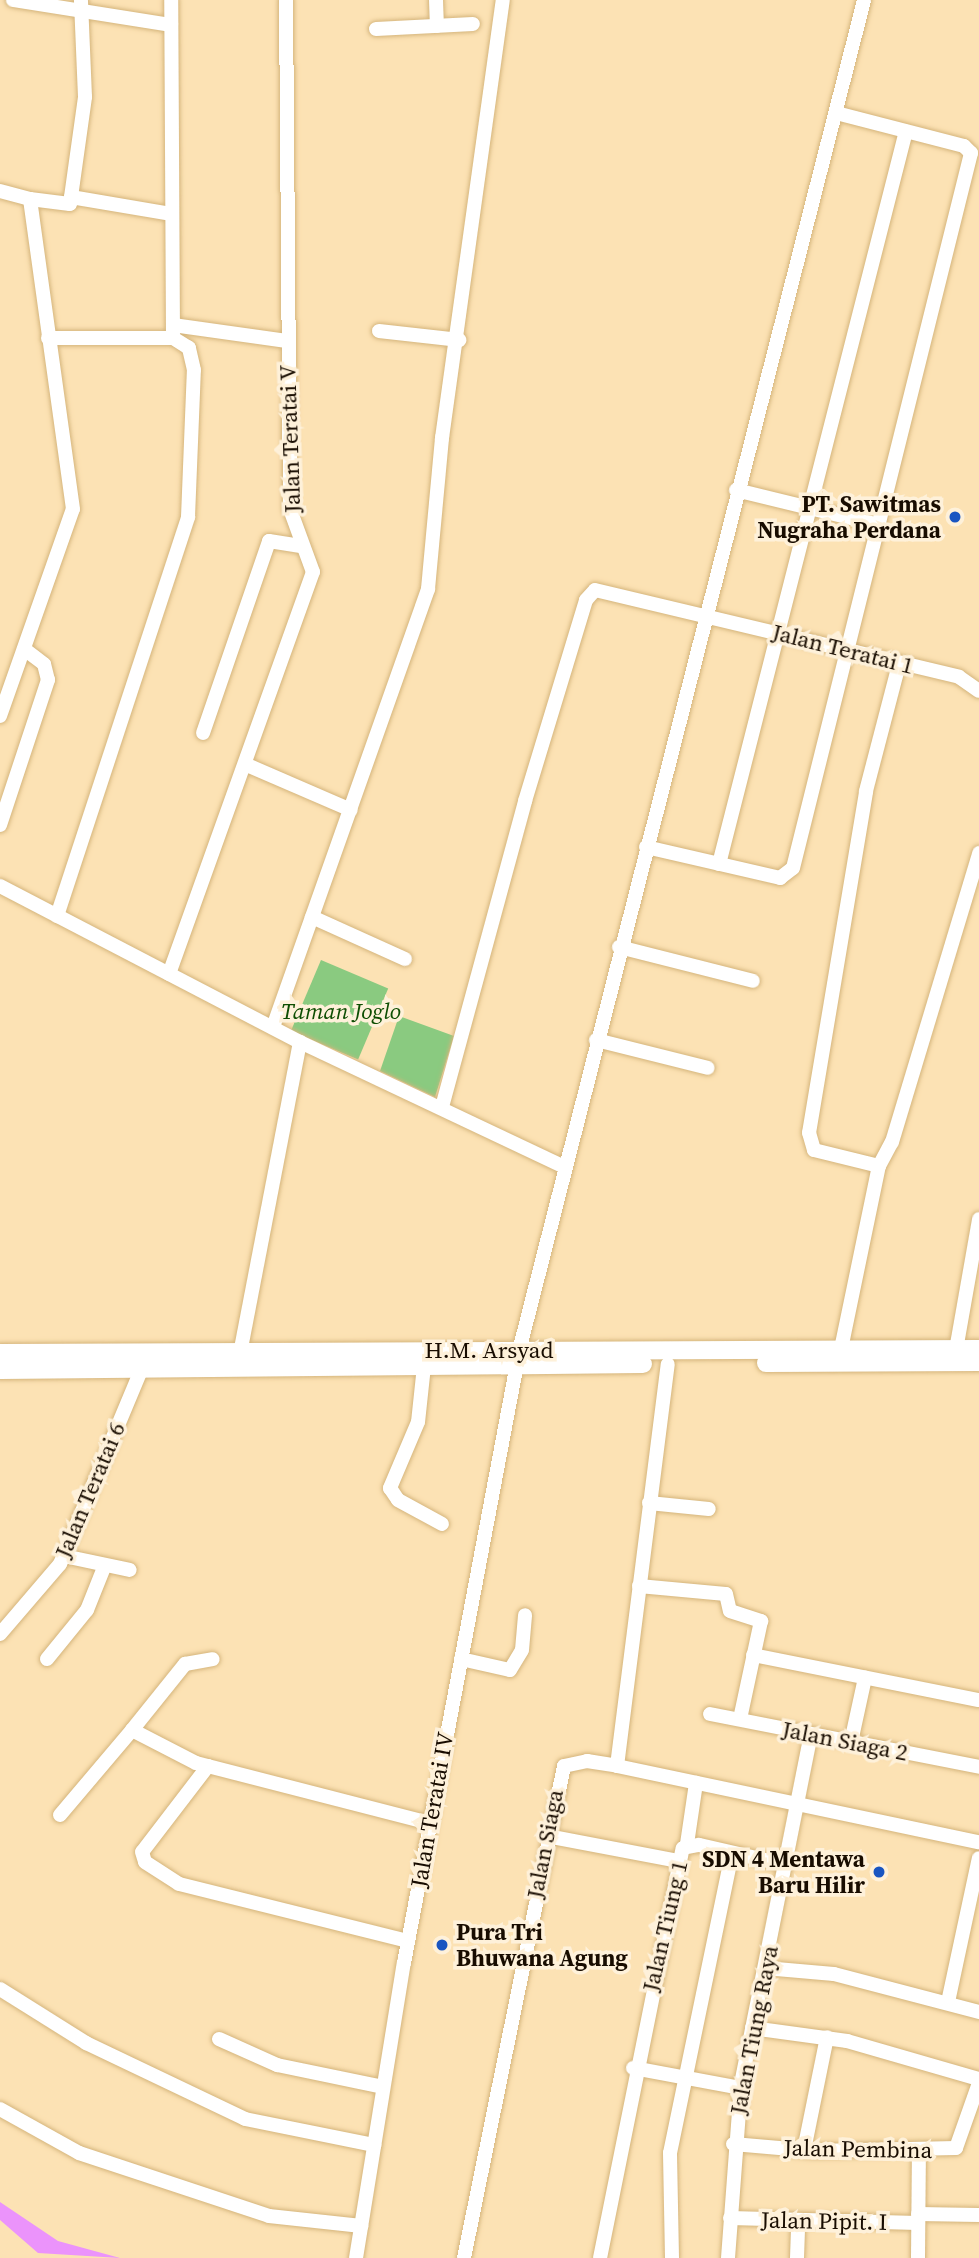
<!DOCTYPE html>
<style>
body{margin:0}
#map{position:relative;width:979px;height:2258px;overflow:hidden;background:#fce2b4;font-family:"Source Serif 4",serif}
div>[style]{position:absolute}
.green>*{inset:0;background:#8aca80;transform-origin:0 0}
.water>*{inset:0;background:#eb93fb}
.roads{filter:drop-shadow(0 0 2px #d5b57c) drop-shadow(0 0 2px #d5b57c)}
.minor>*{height:14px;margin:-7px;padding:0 7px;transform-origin:7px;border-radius:7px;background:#fff}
.tertiary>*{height:18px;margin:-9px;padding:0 9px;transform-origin:9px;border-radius:9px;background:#fff}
.dots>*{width:19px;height:19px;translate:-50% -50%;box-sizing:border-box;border:4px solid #fef1da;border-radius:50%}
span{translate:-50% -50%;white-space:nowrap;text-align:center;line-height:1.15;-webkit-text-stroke:7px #fef1da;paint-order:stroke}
.street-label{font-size:23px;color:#180c00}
.poi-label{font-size:23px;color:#180c00;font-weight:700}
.right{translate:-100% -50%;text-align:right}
.left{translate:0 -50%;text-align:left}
.park-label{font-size:23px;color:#0e4e03;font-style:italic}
</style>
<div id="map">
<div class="green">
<div style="left:321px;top:960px;width:73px;height:77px;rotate:23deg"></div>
<div style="clip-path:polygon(399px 1016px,454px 1036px,435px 1097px,380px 1071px)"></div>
</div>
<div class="water">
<div style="clip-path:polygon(0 2202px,58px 2241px,120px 2258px,38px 2253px,0 2220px)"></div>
</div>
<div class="roads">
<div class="minor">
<div style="left:13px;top:0;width:160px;rotate:9deg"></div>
<div style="left:436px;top:0;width:26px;rotate:88deg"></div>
<div style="left:376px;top:29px;width:97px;rotate:-3deg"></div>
<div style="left:0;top:191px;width:31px;rotate:15deg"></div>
<div style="left:71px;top:197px;width:101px;rotate:9.6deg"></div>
<div style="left:173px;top:325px;width:115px;rotate:8deg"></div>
<div style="left:379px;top:331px;width:81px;rotate:6.4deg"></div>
<div style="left:48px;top:338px;width:125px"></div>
<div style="left:736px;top:490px;width:148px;rotate:13.7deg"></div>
<div style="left:0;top:716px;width:219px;rotate:-70.6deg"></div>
<div style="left:73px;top:509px;width:313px;rotate:-97.9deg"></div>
<div style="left:30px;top:199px;width:40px;rotate:7.1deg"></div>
<div style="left:70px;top:204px;width:108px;rotate:-82deg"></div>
<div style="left:85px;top:97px;width:97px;rotate:-92.4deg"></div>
<div style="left:203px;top:733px;width:203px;rotate:-71deg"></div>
<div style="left:269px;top:541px;width:32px;rotate:9deg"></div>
<div style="left:247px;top:765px;width:113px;rotate:23.4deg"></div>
<div style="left:0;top:825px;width:153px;rotate:-71.7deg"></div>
<div style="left:48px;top:680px;width:16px;rotate:-104deg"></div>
<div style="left:44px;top:664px;width:25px;rotate:-143deg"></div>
<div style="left:646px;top:847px;width:138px;rotate:13deg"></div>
<div style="left:780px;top:878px;width:16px;rotate:-38deg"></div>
<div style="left:793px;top:868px;width:737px;rotate:-76.02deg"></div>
<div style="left:971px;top:153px;width:10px;rotate:-135deg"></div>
<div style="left:964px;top:146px;width:132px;rotate:-165.5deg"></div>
<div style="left:719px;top:864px;width:756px;rotate:-75.69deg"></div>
<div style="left:0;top:886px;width:338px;rotate:27.5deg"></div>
<div style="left:300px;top:1042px;width:323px;rotate:100.9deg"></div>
<div style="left:57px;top:916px;width:420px;rotate:-71.8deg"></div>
<div style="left:188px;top:517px;width:147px;rotate:-87.7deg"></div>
<div style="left:194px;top:370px;width:23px;rotate:-103deg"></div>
<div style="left:189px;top:348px;width:19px;rotate:-148deg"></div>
<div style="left:173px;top:338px;width:338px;rotate:-90.3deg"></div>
<div style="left:312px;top:917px;width:102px;rotate:24.3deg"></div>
<div style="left:619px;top:947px;width:138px;rotate:14.2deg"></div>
<div style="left:169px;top:974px;width:427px;rotate:-70.3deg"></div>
<div style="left:313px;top:572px;width:67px;rotate:-110.1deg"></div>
<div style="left:290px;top:509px;width:509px;rotate:-90.45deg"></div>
<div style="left:273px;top:1027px;width:465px;rotate:-70.5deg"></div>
<div style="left:428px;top:589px;width:152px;rotate:-84.7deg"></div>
<div style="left:442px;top:438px;width:442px;rotate:-82.1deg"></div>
<div style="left:596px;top:1040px;width:115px;rotate:14deg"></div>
<div style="left:300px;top:1042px;width:292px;rotate:25.3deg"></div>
<div style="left:442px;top:1107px;width:317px;rotate:-74.8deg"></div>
<div style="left:525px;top:801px;width:210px;rotate:-73.1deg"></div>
<div style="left:586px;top:600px;width:13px;rotate:-48deg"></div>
<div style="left:595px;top:590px;width:374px;rotate:13.4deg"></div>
<div style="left:959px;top:677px;width:24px;rotate:35deg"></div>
<div style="left:879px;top:1166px;width:67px;rotate:-166.2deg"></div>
<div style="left:814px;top:1150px;width:18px;rotate:-106deg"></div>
<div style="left:809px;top:1133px;width:347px;rotate:-80.5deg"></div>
<div style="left:866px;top:791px;width:131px;rotate:-75.4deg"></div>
<div style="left:841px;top:1349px;width:187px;rotate:-78.3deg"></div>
<div style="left:879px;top:1166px;width:27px;rotate:-62deg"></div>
<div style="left:892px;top:1142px;width:302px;rotate:-73.2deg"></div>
<div style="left:956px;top:1350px;width:133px;rotate:-80deg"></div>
<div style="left:519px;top:1351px;width:1394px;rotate:-75.67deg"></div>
<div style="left:424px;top:1366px;width:56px;rotate:96.1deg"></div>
<div style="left:418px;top:1422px;width:72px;rotate:113deg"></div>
<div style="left:390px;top:1488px;width:14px;rotate:56deg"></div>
<div style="left:398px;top:1500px;width:50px;rotate:28.6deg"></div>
<div style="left:649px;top:1503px;width:60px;rotate:5.7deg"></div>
<div style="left:64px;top:1556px;width:67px;rotate:12deg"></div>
<div style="left:639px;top:1586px;width:87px;rotate:5.3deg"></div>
<div style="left:726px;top:1594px;width:17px;rotate:77deg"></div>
<div style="left:730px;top:1611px;width:33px;rotate:18deg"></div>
<div style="left:761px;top:1621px;width:100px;rotate:102.1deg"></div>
<div style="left:0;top:1634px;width:92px;rotate:-49.4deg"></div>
<div style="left:60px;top:1564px;width:210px;rotate:-67.3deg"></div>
<div style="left:753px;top:1655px;width:230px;rotate:11.3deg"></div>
<div style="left:47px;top:1659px;width:63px;rotate:-50.8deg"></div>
<div style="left:87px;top:1610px;width:48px;rotate:-68.2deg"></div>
<div style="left:461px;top:1659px;width:50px;rotate:12.7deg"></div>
<div style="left:510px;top:1670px;width:23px;rotate:-59deg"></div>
<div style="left:522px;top:1650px;width:35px;rotate:-85deg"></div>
<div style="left:710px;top:1714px;width:274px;rotate:11.1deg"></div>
<div style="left:132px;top:1730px;width:85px;rotate:-51.2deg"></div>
<div style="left:185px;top:1664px;width:28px;rotate:-10deg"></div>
<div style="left:851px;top:1742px;width:66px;rotate:-77.7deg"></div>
<div style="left:208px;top:1766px;width:108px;rotate:127.5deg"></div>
<div style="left:142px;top:1852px;width:10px;rotate:73deg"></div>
<div style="left:145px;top:1862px;width:40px;rotate:32.9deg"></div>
<div style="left:179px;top:1884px;width:236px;rotate:14deg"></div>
<div style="left:617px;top:1766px;width:405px;rotate:-82.8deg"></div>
<div style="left:60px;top:1815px;width:111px;rotate:-49.7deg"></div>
<div style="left:132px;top:1730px;width:72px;rotate:27.3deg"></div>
<div style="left:196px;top:1763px;width:242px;rotate:14.4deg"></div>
<div style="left:547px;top:1836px;width:133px;rotate:10.8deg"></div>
<div style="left:687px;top:1844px;width:62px;rotate:-81.6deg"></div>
<div style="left:765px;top:1968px;width:69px;rotate:5deg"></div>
<div style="left:834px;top:1974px;width:150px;rotate:14.7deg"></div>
<div style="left:0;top:1989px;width:102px;rotate:32.1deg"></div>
<div style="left:86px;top:2043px;width:176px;rotate:25.5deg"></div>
<div style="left:245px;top:2119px;width:132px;rotate:11.4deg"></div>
<div style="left:948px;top:2002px;width:147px;rotate:-77.9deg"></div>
<div style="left:752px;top:2028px;width:96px;rotate:7.8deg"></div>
<div style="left:847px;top:2041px;width:137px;rotate:16.1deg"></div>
<div style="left:219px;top:2039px;width:64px;rotate:24.1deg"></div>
<div style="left:277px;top:2065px;width:108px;rotate:11.7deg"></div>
<div style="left:633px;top:2068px;width:110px;rotate:10.5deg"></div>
<div style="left:0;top:2109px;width:90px;rotate:29.1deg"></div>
<div style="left:79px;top:2153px;width:200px;rotate:18.3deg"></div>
<div style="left:269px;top:2216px;width:93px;rotate:6.2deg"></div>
<div style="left:733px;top:2144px;width:81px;rotate:4.9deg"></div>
<div style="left:814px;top:2151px;width:142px;rotate:-1.2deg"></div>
<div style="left:956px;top:2148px;width:69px;rotate:-70.5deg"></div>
<div style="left:804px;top:2150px;width:115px;rotate:-78.5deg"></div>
<div style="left:918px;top:2214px;width:61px;rotate:0.9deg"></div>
<div style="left:730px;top:2218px;width:188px;rotate:1.5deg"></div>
<div style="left:356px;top:2258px;width:299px;rotate:-80.8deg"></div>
<div style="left:404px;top:1963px;width:610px;rotate:-79.32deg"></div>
<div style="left:464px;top:2258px;width:502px;rotate:-78.51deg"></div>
<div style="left:564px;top:1766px;width:24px;rotate:-12deg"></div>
<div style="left:587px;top:1761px;width:30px;rotate:9deg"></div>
<div style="left:617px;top:1766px;width:370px;rotate:11.9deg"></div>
<div style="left:600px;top:2258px;width:418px;rotate:-78.6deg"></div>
<div style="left:683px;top:1848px;width:16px;rotate:-11deg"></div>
<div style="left:699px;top:1845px;width:89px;rotate:12.9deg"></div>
<div style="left:672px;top:2258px;width:105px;rotate:-91.1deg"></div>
<div style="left:670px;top:2153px;width:306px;rotate:-78.3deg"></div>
<div style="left:728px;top:2258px;width:174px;rotate:-85.7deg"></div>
<div style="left:741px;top:2084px;width:356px;rotate:-78.7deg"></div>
<div style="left:797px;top:2258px;width:38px;rotate:-88deg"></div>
<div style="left:918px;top:2258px;width:107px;rotate:-89.5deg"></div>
</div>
<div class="tertiary">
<div style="left:0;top:1353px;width:979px;rotate:-0.23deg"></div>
<div style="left:766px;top:1363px;width:213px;rotate:-0.3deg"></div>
<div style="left:0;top:1370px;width:643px;rotate:-0.53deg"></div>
</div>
</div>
<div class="dots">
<div style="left:955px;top:517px;background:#1955c1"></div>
<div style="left:879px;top:1872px;background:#1955c1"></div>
<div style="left:442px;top:1945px;background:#1955c1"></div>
</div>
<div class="street-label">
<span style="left:290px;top:439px;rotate:-92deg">Jalan Teratai V</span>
<span style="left:843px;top:649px;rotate:14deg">Jalan Teratai 1</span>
<span style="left:489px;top:1350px">H.M. Arsyad</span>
<span style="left:90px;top:1490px;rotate:-67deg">Jalan Teratai 6</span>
<span style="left:845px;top:1741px;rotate:11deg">Jalan Siaga 2</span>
<span style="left:432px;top:1810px;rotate:-80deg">Jalan Teratai IV</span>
<span style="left:545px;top:1844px;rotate:-79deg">Jalan Siaga</span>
<span style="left:665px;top:1926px;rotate:-77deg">Jalan Tiung 1</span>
<span style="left:754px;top:2030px;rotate:-79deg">Jalan Tiung Raya</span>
<span style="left:858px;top:2149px;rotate:1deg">Jalan Pembina</span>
<span style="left:824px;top:2221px;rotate:1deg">Jalan Pipit. I</span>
</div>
<div class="poi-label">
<span class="right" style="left:941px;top:517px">PT. Sawitmas<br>Nugraha Perdana</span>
<span class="right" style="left:865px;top:1872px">SDN 4 Mentawa<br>Baru Hilir</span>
<span class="left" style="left:456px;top:1945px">Pura Tri<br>Bhuwana Agung</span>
</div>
<div class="park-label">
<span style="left:341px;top:1011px">Taman Joglo</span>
</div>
</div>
